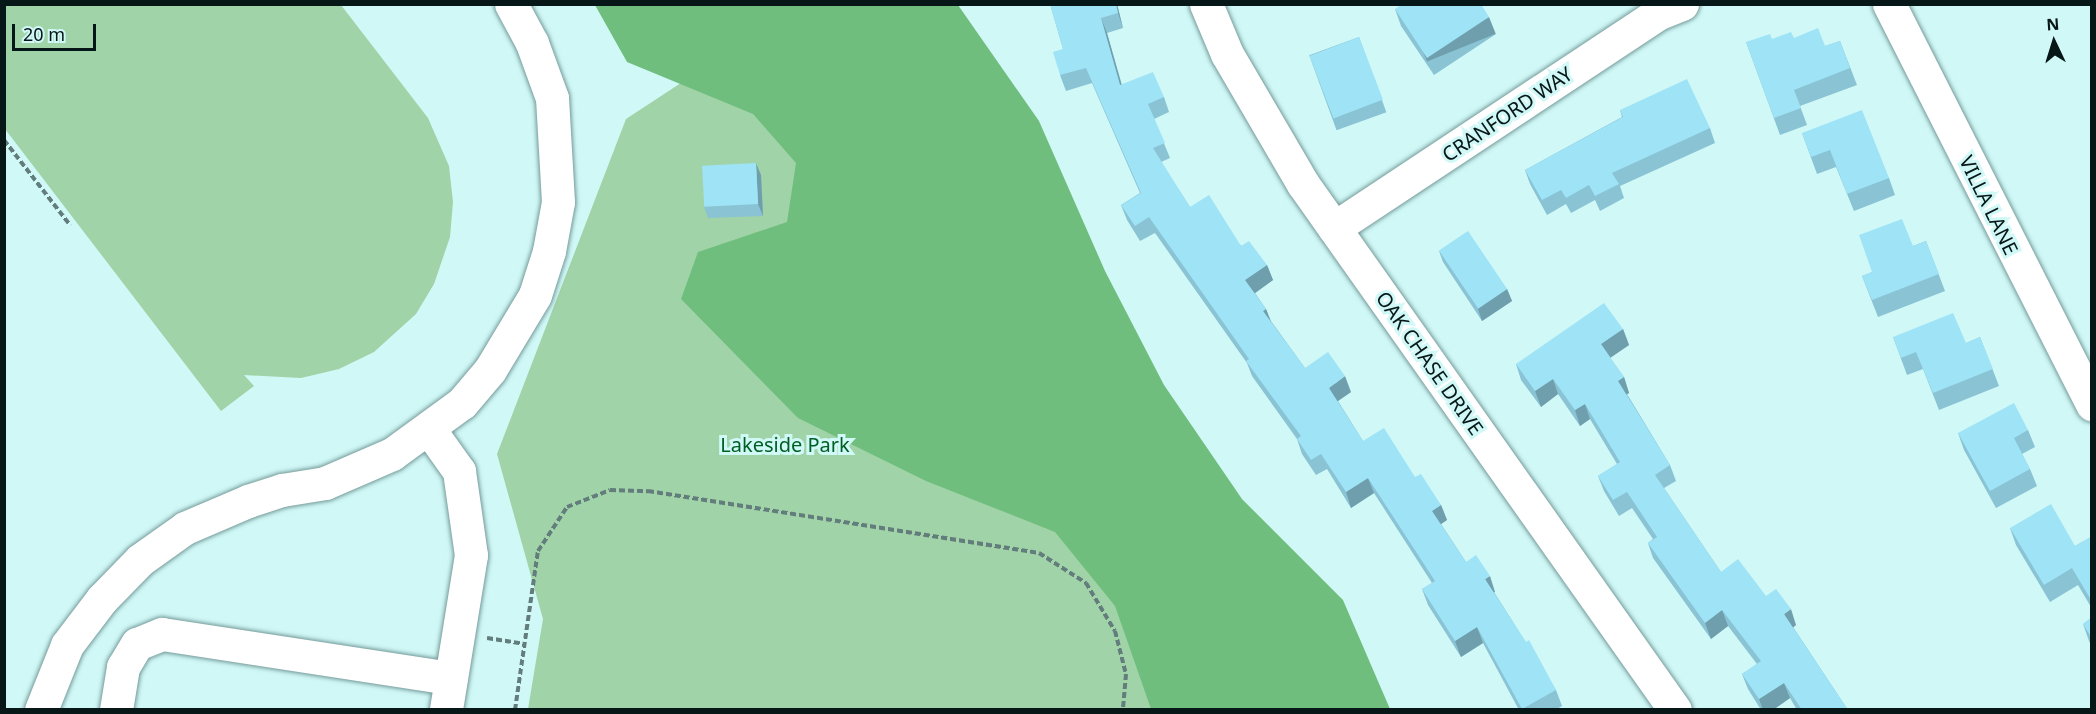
<!DOCTYPE html>
<style>
body{margin:0}
#map{position:relative;width:2096px;height:714px;overflow:hidden;background:#d0f8f7;font-family:"Noto Sans",sans-serif}
div>[style]{position:absolute}
.green>*{inset:0;background:#a0d3a7}
.forest>*{inset:0;background:#70be7d}
.path>*{height:4px;margin-top:-2px;transform-origin:0;background:repeating-linear-gradient(90deg,#627d7c 0 6px,transparent 0 9px)}
.roads{filter:drop-shadow(0 0 2px #759b9a) drop-shadow(0 0 2px #759b9a)}
.minor>*{height:33px;margin:-16.5px;padding:0 16.5px;transform-origin:16.5px;border-radius:16.5px;background:#fff}
.wall>*{inset:0;background:#89c3d4;transform-origin:0 0}
.shaded-wall>*{inset:0;background:#6f9fac;transform-origin:0 0}
.building>*{inset:0;background:#9fe3f6;transform-origin:0 0}
span{translate:-50% -50%;white-space:nowrap;text-align:center;line-height:1.15;-webkit-text-stroke:6px #d0f8f7;paint-order:stroke}
.street-label{font-size:20px;color:#071616}
.park-label{font-size:20px;color:#015f23}
.frame{position:absolute;inset:0;border:6px solid #071616;pointer-events:none}
.north{position:absolute;left:2024px;top:12px;width:60px;height:60px;-webkit-text-stroke:4px #d0f8f7;paint-order:stroke;rotate:356deg;font-size:16px;font-weight:700;line-height:24px;text-align:center;color:#071616}
.north::after{content:'';display:block;margin:auto;width:21px;height:27px;background:#071616;clip-path:polygon(50% 0,100% 100%,50% 72%,0 100%)}
.scale{position:absolute;left:12px;top:24px;width:84px;height:27px;box-sizing:border-box;border:3px solid #071616;border-top:0;padding-left:8px;font-size:18px;line-height:21px;white-space:nowrap;color:#071616;-webkit-text-stroke:4px #d0f8f7;paint-order:stroke}
</style>
<div id="map">
<div class="green">
<div style="clip-path:polygon(4px 5px,341px 5px,428px 118px,449px 166px,453px 202px,450px 237px,434px 284px,416px 314px,374px 352px,339px 369px,301px 378px,244px 375px,254px 386px,221px 411px,5px 129px)"></div>
<div style="clip-path:polygon(800px 5px,1274px 709px,528px 709px,543px 619px,497px 454px,626px 119px)"></div>
</div>
<div class="forest">
<div style="clip-path:polygon(595px 5px,958px 5px,1039px 121px,1105px 271px,1164px 385px,1242px 499px,1343px 600px,1390px 709px,1151px 709px,1115px 606px,1055px 532px,926px 481px,798px 418px,681px 299px,698px 252px,787px 222px,796px 163px,753px 114px,627px 62px)"></div>
</div>
<div class="path">
<div style="left:4px;top:140px;width:108px;rotate:52.2deg"></div>
<div style="left:487px;top:638px;width:38px;rotate:9deg"></div>
<div style="left:515px;top:710px;width:161px;rotate:-81.8deg"></div>
<div style="left:538px;top:551px;width:53px;rotate:-56.6deg"></div>
<div style="left:567px;top:507px;width:46px;rotate:-21.6deg"></div>
<div style="left:610px;top:490px;width:38px;rotate:2deg"></div>
<div style="left:648px;top:491px;width:396px;rotate:9deg"></div>
<div style="left:1039px;top:553px;width:56px;rotate:32.6deg"></div>
<div style="left:1086px;top:583px;width:56px;rotate:58.9deg"></div>
<div style="left:1115px;top:631px;width:44px;rotate:75.7deg"></div>
<div style="left:1126px;top:674px;width:36px;rotate:95deg"></div>
</div>
<div class="roads">
<div class="minor">
<div style="left:1206px;top:4px;width:54px;rotate:67.2deg"></div>
<div style="left:1227px;top:54px;width:151px;rotate:59.7deg"></div>
<div style="left:1303px;top:184px;width:644px;rotate:54.73deg"></div>
<div style="left:1889px;top:4px;width:449px;rotate:63.1deg"></div>
<div style="left:1334px;top:228px;width:387px;rotate:-33.5deg"></div>
<div style="left:1657px;top:14px;width:27px;rotate:-22deg"></div>
<div style="left:429px;top:429px;width:52px;rotate:54.5deg"></div>
<div style="left:459px;top:471px;width:85px;rotate:81.9deg"></div>
<div style="left:471px;top:555px;width:157px;rotate:99.2deg"></div>
<div style="left:41px;top:710px;width:70px;rotate:-68.2deg"></div>
<div style="left:67px;top:645px;width:58px;rotate:-52.7deg"></div>
<div style="left:102px;top:599px;width:54px;rotate:-45.7deg"></div>
<div style="left:140px;top:560px;width:55px;rotate:-35.4deg"></div>
<div style="left:185px;top:528px;width:69px;rotate:-23.2deg"></div>
<div style="left:248px;top:501px;width:36px;rotate:-18deg"></div>
<div style="left:282px;top:490px;width:44px;rotate:-9.2deg"></div>
<div style="left:325px;top:483px;width:73px;rotate:-23.4deg"></div>
<div style="left:392px;top:454px;width:87px;rotate:-36.1deg"></div>
<div style="left:462px;top:403px;width:43px;rotate:-49.7deg"></div>
<div style="left:490px;top:370px;width:87px;rotate:-59deg"></div>
<div style="left:535px;top:295px;width:46px;rotate:-72.3deg"></div>
<div style="left:549px;top:251px;width:50px;rotate:-79.6deg"></div>
<div style="left:558px;top:202px;width:104px;rotate:-93.3deg"></div>
<div style="left:552px;top:98px;width:59px;rotate:-110deg"></div>
<div style="left:532px;top:43px;width:44px;rotate:-118.3deg"></div>
<div style="left:116px;top:710px;width:44px;rotate:-80.8deg"></div>
<div style="left:123px;top:667px;width:27px;rotate:-59deg"></div>
<div style="left:137px;top:644px;width:27px;rotate:-22deg"></div>
<div style="left:162px;top:634px;width:292px;rotate:8.7deg"></div>
</div>
</div>
<div class="wall">
<div style="clip-path:polygon(1050px 4px,1117px 4px,1123px 28px,1107px 33px,1122px 85px,1164px 97px,1169px 112px,1154px 119px,1170px 158px,1161px 162px,1190px 207px,1267px 265px,1273px 280px,1255px 293px,1266px 309px,1271px 321px,1305px 368px,1351px 392px,1338px 401px,1363px 441px,1415px 477px,1441px 505px,1447px 520px,1441px 524px,1466px 562px,1495px 592px,1494px 592px,1556px 690px,1562px 706px,1555px 710px,1519px 710px,1483px 643px,1461px 657px,1428px 605px,1422px 589px,1432px 583px,1374px 493px,1351px 508px,1327px 469px,1316px 475px,1302px 454px,1297px 439px,1252px 376px,1247px 363px,1155px 233px,1140px 241px,1127px 220px,1121px 205px,1140px 193px,1092px 83px,1066px 91px,1060px 75px,1063px 49px)"></div>
<div style="clip-path:polygon(1395px 9px,1496px 34px,1434px 75px,1401px 26px)"></div>
<div style="left:1359px;top:37px;width:80px;height:53px;rotate:70deg"></div>
<div style="clip-path:polygon(1794px 38px,1825px 46px,1840px 41px,1857px 85px,1800px 106px,1807px 125px,1780px 135px,1746px 42px)"></div>
<div style="clip-path:polygon(1620px 110px,1710px 128px,1715px 143px,1620px 186px,1624px 198px,1600px 211px,1595px 200px,1571px 213px,1566px 204px,1547px 215px,1530px 184px,1525px 170px,1622px 117px)"></div>
<div style="clip-path:polygon(1802px 133px,1889px 178px,1895px 195px,1854px 211px,1836px 167px,1817px 174px)"></div>
<div style="clip-path:polygon(761px 175px,763px 216px,708px 218px,704px 207px)"></div>
<div style="clip-path:polygon(1926px 241px,1945px 291px,1878px 317px,1862px 276px,1872px 272px,1913px 246px)"></div>
<div style="clip-path:polygon(1439px 251px,1507px 289px,1512px 301px,1482px 321px,1443px 262px)"></div>
<div style="clip-path:polygon(1623px 329px,1629px 345px,1610px 358px,1624px 377px,1629px 393px,1627px 394px,1670px 465px,1676px 481px,1664px 488px,1721px 572px,1766px 596px,1796px 625px,1793px 627px,1848px 710px,1797px 710px,1790px 698px,1773px 710px,1761px 710px,1748px 689px,1742px 674px,1757px 664px,1728px 626px,1711px 639px,1653px 558px,1648px 543px,1653px 539px,1632px 508px,1619px 516px,1604px 491px,1598px 476px,1617px 464px,1590px 419px,1580px 426px,1558px 394px,1541px 407px,1521px 380px,1516px 364px)"></div>
<div style="clip-path:polygon(1893px 337px,1966px 343px,1980px 337px,1999px 386px,1939px 410px,1923px 369px,1907px 375px)"></div>
<div style="clip-path:polygon(2028px 430px,2035px 447px,2022px 454px,2030px 469px,2037px 486px,1996px 508px,1964px 450px,1958px 433px)"></div>
<div style="clip-path:polygon(2010px 528px,2075px 546px,2091px 537px,2091px 607px,2078px 585px,2050px 602px,2016px 545px)"></div>
<div style="clip-path:polygon(2091px 618px,2091px 645px,2089px 641px,2083px 624px)"></div>
</div>
<div class="shaded-wall">
<div style="clip-path:polygon(1116px 4px,1117px 4px,1123px 28px,1118px 13px)"></div>
<div style="left:1489px;top:17px;width:18px;height:74px;rotate:68deg"></div>
<div style="clip-path:polygon(1101px 18px,1107px 33px,1126px 101px,1120px 85px)"></div>
<div style="clip-path:polygon(756px 163px,761px 175px,763px 216px,758px 204px)"></div>
<div style="clip-path:polygon(1267px 265px,1273px 280px,1251px 296px,1245px 280px)"></div>
<div style="clip-path:polygon(1507px 289px,1512px 301px,1482px 321px,1478px 309px)"></div>
<div style="clip-path:polygon(1266px 309px,1272px 325px,1263px 311px)"></div>
<div style="clip-path:polygon(1623px 329px,1629px 345px,1607px 360px,1601px 344px)"></div>
<div style="clip-path:polygon(1345px 376px,1351px 392px,1335px 403px,1329px 388px)"></div>
<div style="clip-path:polygon(1624px 377px,1629px 393px,1624px 396px,1618px 381px)"></div>
<div style="clip-path:polygon(1553px 379px,1558px 394px,1541px 407px,1535px 391px)"></div>
<div style="clip-path:polygon(1585px 404px,1590px 419px,1580px 426px,1575px 410px)"></div>
<div style="clip-path:polygon(1368px 478px,1374px 493px,1351px 508px,1346px 492px)"></div>
<div style="clip-path:polygon(1441px 505px,1447px 520px,1438px 526px,1432px 511px)"></div>
<div style="clip-path:polygon(1490px 576px,1495px 592px,1491px 594px,1485px 579px)"></div>
<div style="clip-path:polygon(1791px 609px,1796px 625px,1790px 630px,1784px 614px)"></div>
<div style="clip-path:polygon(1722px 610px,1728px 626px,1711px 639px,1705px 623px)"></div>
<div style="clip-path:polygon(1477px 627px,1483px 643px,1461px 657px,1455px 641px)"></div>
<div style="clip-path:polygon(1784px 683px,1790px 698px,1773px 710px,1763px 710px,1759px 699px)"></div>
</div>
<div class="building">
<div style="clip-path:polygon(1050px 4px,1116px 4px,1118px 13px,1101px 18px,1120px 85px,1153px 72px,1164px 97px,1148px 104px,1165px 143px,1153px 148px,1190px 207px,1209px 195px,1241px 246px,1249px 241px,1267px 265px,1245px 280px,1266px 309px,1263px 311px,1305px 368px,1328px 352px,1345px 376px,1329px 388px,1363px 441px,1384px 428px,1415px 477px,1421px 474px,1441px 505px,1432px 511px,1466px 562px,1476px 555px,1490px 576px,1485px 579px,1526px 642px,1529px 640px,1556px 690px,1522px 709px,1477px 627px,1455px 641px,1422px 589px,1435px 581px,1368px 478px,1346px 492px,1321px 454px,1311px 460px,1297px 439px,1301px 436px,1246px 361px,1249px 359px,1149px 217px,1135px 226px,1121px 205px,1141px 193px,1086px 68px,1060px 75px,1053px 52px,1063px 49px)"></div>
<div style="clip-path:polygon(1402px 4px,1481px 4px,1489px 17px,1427px 58px,1395px 9px)"></div>
<div style="clip-path:polygon(1818px 28px,1825px 46px,1840px 41px,1850px 68px,1794px 90px,1801px 108px,1774px 118px,1746px 42px,1770px 34px,1772px 39px,1791px 32px,1794px 38px)"></div>
<div style="left:1359px;top:37px;width:67px;height:53px;rotate:69deg"></div>
<div style="clip-path:polygon(1687px 79px,1710px 128px,1612px 173px,1619px 184px,1595px 196px,1589px 185px,1566px 198px,1561px 190px,1542px 200px,1525px 170px,1623px 117px,1620px 110px)"></div>
<div style="clip-path:polygon(1862px 110px,1889px 178px,1847px 194px,1830px 150px,1811px 157px,1802px 133px)"></div>
<div style="left:756px;top:163px;width:41px;height:54px;rotate:87deg"></div>
<div style="clip-path:polygon(1902px 219px,1913px 246px,1926px 241px,1939px 274px,1872px 300px,1862px 276px,1872px 272px,1859px 235px)"></div>
<div style="left:1468px;top:231px;width:70px;height:35px;rotate:56deg"></div>
<div style="clip-path:polygon(1604px 303px,1623px 329px,1601px 344px,1624px 377px,1618px 381px,1670px 465px,1655px 475px,1721px 572px,1738px 559px,1766px 596px,1776px 589px,1791px 609px,1784px 614px,1848px 710px,1802px 710px,1784px 683px,1759px 699px,1742px 674px,1761px 661px,1722px 610px,1705px 623px,1648px 543px,1657px 537px,1627px 492px,1613px 500px,1598px 476px,1620px 462px,1585px 404px,1575px 410px,1553px 379px,1535px 391px,1516px 364px)"></div>
<div style="clip-path:polygon(1953px 313px,1966px 343px,1980px 337px,1993px 369px,1933px 393px,1916px 352px,1901px 358px,1893px 337px)"></div>
<div style="clip-path:polygon(2014px 403px,2028px 430px,2014px 438px,2030px 469px,1990px 491px,1958px 433px)"></div>
<div style="clip-path:polygon(2051px 504px,2075px 546px,2091px 537px,2091px 600px,2072px 568px,2044px 585px,2010px 528px)"></div>
<div style="clip-path:polygon(2091px 618px,2091px 637px,2083px 624px)"></div>
</div>
<div class="street-label">
<span style="left:1507px;top:114px;rotate:-34deg">CRANFORD WAY</span>
<span style="left:1989px;top:205px;rotate:64deg">VILLA LANE</span>
<span style="left:1430px;top:363px;rotate:55deg">OAK CHASE DRIVE</span>
</div>
<div class="park-label">
<span style="left:785px;top:444px">Lakeside Park</span>
</div>
<div class="frame"></div>
<div class="north">N</div>
<div class="scale">20 m</div>
</div>
